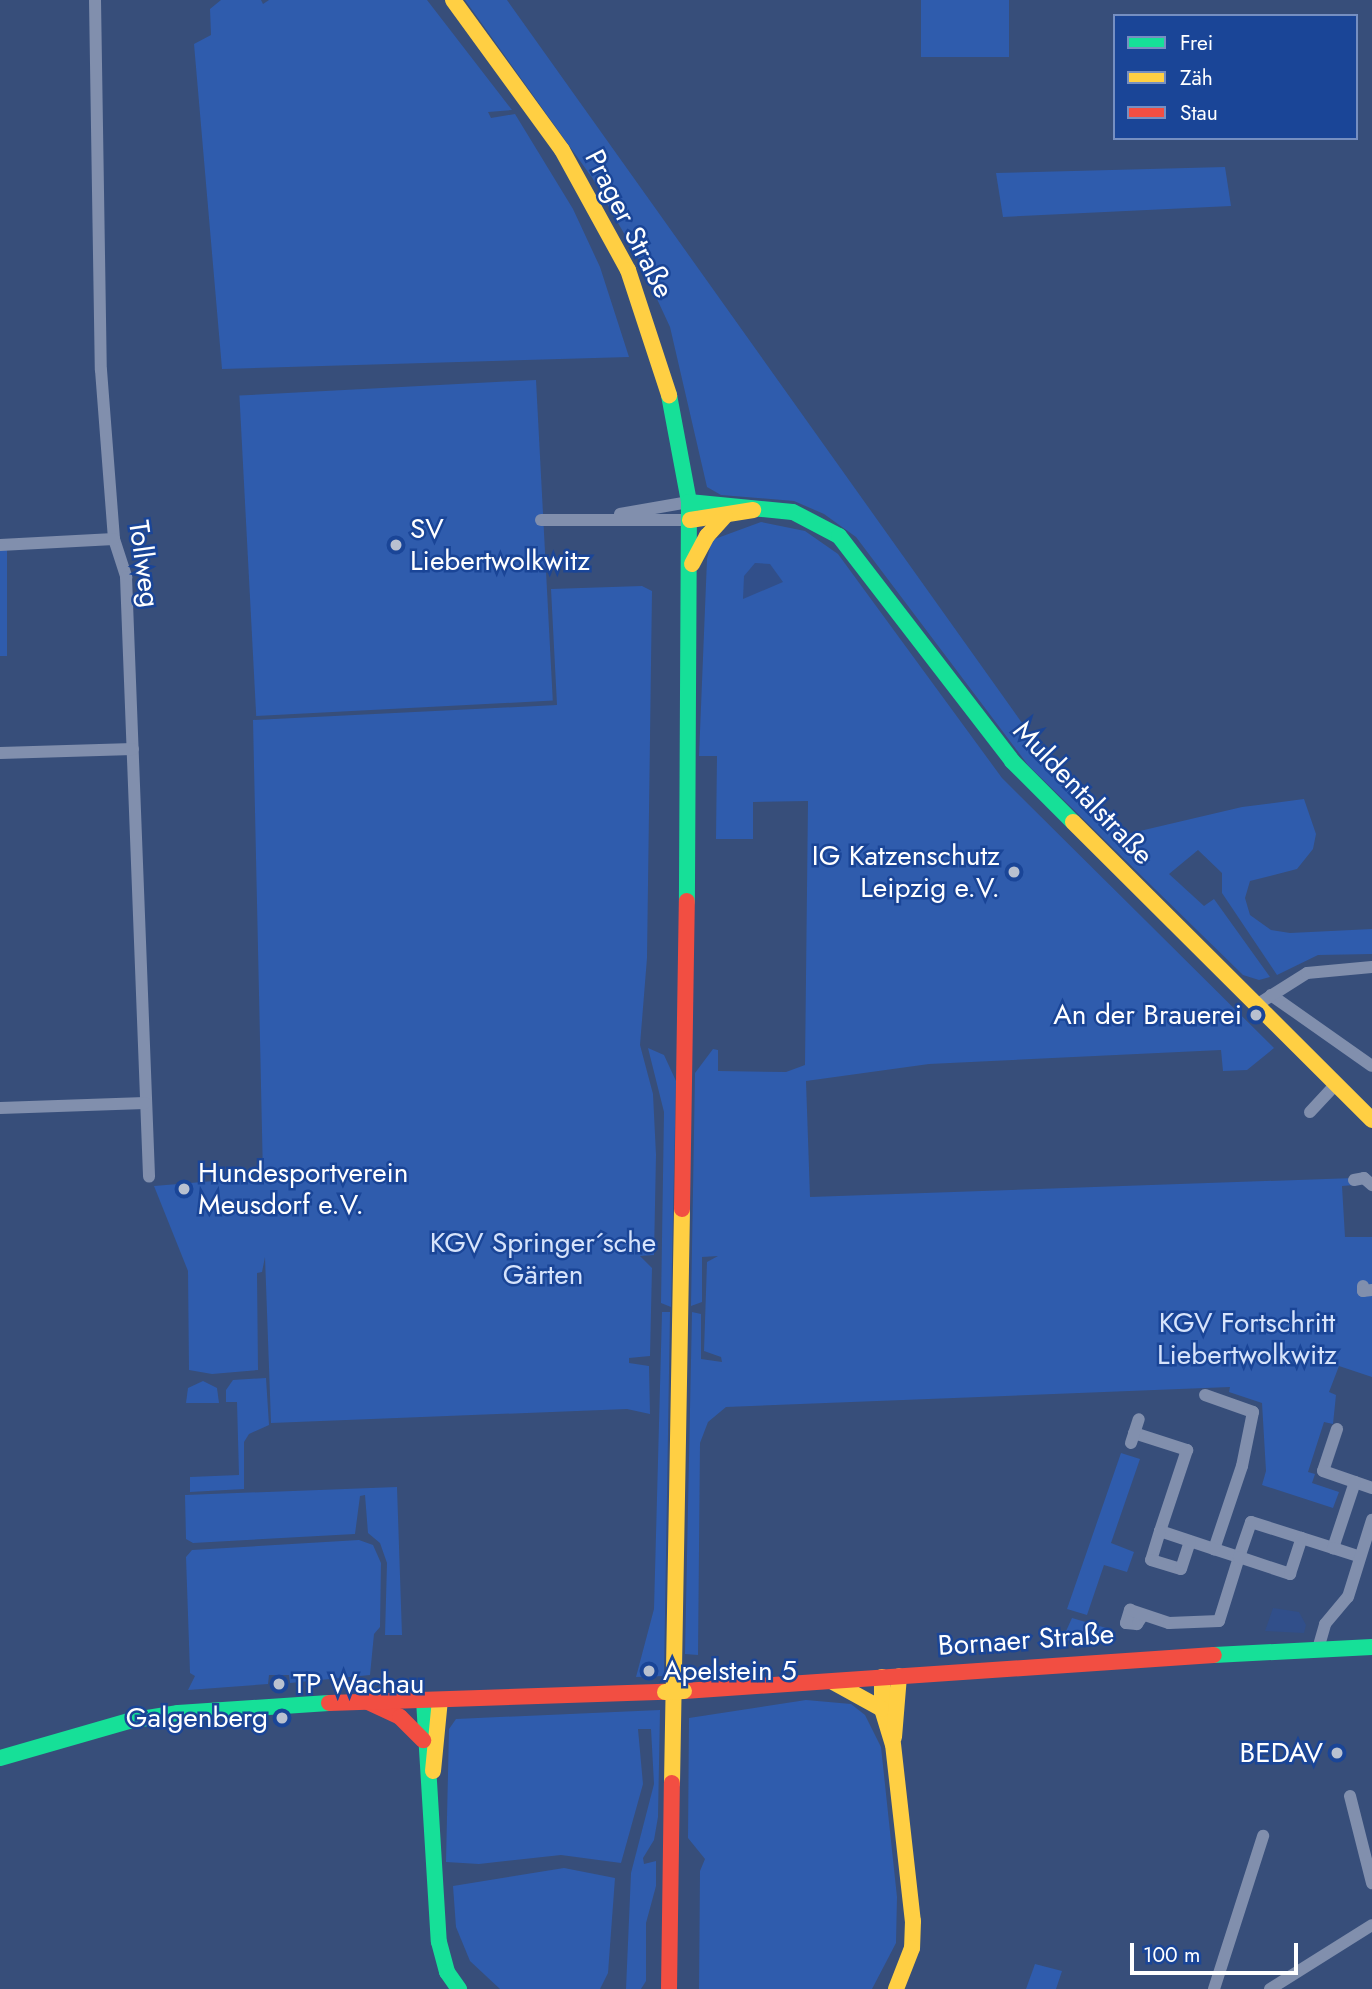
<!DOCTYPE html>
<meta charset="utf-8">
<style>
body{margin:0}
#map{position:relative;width:1372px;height:1989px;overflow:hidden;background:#374e7a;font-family:Jost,sans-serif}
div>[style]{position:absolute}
.green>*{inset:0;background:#2f5cad;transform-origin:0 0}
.water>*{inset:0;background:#314f8a}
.street>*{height:12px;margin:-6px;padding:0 6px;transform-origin:6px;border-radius:6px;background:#818fad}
.fast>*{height:16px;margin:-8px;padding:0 8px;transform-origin:8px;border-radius:8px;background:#16e098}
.slow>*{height:16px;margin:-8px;padding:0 8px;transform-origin:8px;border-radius:8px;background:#ffcf43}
.jam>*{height:16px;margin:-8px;padding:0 8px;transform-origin:8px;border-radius:8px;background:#f24e42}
.slow-bridge>*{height:16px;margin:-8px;padding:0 8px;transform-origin:8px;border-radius:8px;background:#ffcf43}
.dots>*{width:19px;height:19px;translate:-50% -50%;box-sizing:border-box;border:4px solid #1a4597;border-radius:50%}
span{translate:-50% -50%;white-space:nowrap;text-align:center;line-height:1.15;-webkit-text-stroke:5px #1a4597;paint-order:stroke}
.street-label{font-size:28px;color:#fff}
.poi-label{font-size:28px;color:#fff}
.left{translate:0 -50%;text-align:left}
.right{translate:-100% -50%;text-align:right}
.park-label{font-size:28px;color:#d6e3fb}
.legend{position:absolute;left:1113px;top:14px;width:245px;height:126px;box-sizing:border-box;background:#1a4597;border:2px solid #768fc1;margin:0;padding:9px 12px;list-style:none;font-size:21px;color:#fff}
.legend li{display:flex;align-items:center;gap:14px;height:35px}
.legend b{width:35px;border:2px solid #768fc1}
.scale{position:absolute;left:1130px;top:1943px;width:168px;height:32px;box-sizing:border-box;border:4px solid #fff;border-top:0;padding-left:9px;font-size:21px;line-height:24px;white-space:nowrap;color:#fff;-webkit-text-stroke:5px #1a4597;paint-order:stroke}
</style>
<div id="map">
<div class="green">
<div style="clip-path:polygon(221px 0,261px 0,263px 4px,269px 0,427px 0,512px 110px,488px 112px,491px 118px,515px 114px,573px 209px,600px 267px,629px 357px,222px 369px,194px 44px,211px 35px,210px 9px)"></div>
<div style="clip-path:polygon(465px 0,507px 0,1032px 737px,1127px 834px,1242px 807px,1304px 799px,1316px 834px,1313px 849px,1297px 869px,1250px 881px,1245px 898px,1250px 915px,1271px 930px,1290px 933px,1372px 929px,1372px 954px,1318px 955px,1277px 975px,1222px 893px,1222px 873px,1198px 850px,1169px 874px,1204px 906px,1214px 899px,1270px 977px,1259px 980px,1243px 975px,1028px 765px,856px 537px,824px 514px,794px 501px,721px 495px,707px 487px,670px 327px,638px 258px,593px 179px)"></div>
<div style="left:921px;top:0;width:88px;height:57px"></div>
<div style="clip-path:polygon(1225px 167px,1231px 206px,1003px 217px,996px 173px)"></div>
<div style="left:536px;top:380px;width:321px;height:297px;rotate:87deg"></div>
<div style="clip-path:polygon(761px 522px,805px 531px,838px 554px,1002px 778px,1274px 1048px,1247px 1070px,1223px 1071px,1221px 1050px,929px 1064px,806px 1081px,810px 1197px,1354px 1178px,1354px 1185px,1342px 1186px,1345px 1237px,1372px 1237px,1372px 1377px,1339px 1366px,1329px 1392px,1336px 1395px,1333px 1424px,1324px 1422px,1308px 1472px,1315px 1474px,1312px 1483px,1339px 1492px,1333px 1508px,1262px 1485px,1266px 1471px,1262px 1403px,1229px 1392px,1230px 1387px,726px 1407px,708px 1422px,700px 1443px,698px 1655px,685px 1654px,692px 1312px,701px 1314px,701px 1359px,722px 1362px,721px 1357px,704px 1351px,707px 1262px,718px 1256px,702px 1257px,702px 1302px,691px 1306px,695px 1073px,713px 1049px,718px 1050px,718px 1071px,786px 1072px,805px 1065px,808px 801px,753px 802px,753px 839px,716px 839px,717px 756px,699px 756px,707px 559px,712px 540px)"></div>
<div style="left:0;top:547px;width:7px;height:109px"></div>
<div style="clip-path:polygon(642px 586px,652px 591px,647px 958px,640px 1045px,653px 1094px,656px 1155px,654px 1255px,640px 1256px,652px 1268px,650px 1356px,629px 1358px,629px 1363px,649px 1366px,650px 1414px,627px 1409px,271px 1423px,265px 1257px,262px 1272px,257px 1273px,258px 1370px,212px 1374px,189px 1370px,188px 1271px,154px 1186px,263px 1177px,253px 720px,557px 705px,551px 589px)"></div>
<div style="clip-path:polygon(648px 1048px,664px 1055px,676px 1081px,671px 1307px,661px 1303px,664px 1112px)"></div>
<div style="clip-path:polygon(662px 1312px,670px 1312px,664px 1676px,636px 1677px,654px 1609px)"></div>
<div style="clip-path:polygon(266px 1378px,269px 1425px,249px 1434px,244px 1442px,244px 1489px,190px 1492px,190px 1477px,239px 1475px,237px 1402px,226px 1402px,226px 1390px,233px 1380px)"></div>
<div style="clip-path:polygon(203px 1381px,217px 1388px,219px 1403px,186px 1403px,188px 1388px)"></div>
<div style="clip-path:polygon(1121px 1453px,1140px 1459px,1111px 1543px,1134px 1552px,1127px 1572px,1104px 1565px,1087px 1615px,1067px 1609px)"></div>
<div style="clip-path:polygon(397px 1487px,402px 1635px,385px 1635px,387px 1563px,380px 1543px,368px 1533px,365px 1495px,360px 1496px,355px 1534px,193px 1543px,186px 1539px,185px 1495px)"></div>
<div style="clip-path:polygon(359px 1540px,373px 1545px,381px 1563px,380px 1627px,374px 1634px,370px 1675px,290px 1683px,289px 1675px,269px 1675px,268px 1684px,188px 1690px,195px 1676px,190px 1673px,186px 1557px,192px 1550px)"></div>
<div style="clip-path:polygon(1072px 1618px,1113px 1630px,1110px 1643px,1062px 1640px)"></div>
<div style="clip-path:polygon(806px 1700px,851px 1704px,865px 1715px,881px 1747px,897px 1897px,896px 1943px,872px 1989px,699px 1989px,700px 1871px,705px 1859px,688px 1838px,689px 1718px)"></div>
<div style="clip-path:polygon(660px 1710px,658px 1817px,654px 1840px,643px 1858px,644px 1864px,656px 1861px,656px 1886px,646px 1923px,646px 1981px,641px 1989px,626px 1989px,631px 1873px,654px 1784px,651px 1729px,638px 1729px,643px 1784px,621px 1863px,561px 1855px,479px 1864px,446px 1862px,449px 1729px,456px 1719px)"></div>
<div style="clip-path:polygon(564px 1868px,615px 1878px,608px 1973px,600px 1989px,500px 1989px,470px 1961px,456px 1927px,453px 1886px)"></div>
<div style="clip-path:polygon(1035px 1964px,1062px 1971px,1056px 1989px,1026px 1989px)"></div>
</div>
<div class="water">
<div style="clip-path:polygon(755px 563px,770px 564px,783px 582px,743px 599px,744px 576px)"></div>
<div style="clip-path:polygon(1273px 1608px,1299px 1612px,1306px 1625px,1304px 1633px,1265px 1631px)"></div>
</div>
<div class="street">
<div style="left:95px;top:0;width:370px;rotate:89.1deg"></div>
<div style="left:101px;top:370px;width:169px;rotate:85.6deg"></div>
<div style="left:114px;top:539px;width:40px;rotate:72deg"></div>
<div style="left:126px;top:577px;width:600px;rotate:87.8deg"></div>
<div style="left:620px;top:514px;width:70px;rotate:-9.9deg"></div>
<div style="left:541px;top:520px;width:149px"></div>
<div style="left:0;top:545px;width:114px;rotate:-3deg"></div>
<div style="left:0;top:753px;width:133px;rotate:-1.7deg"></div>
<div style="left:1271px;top:995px;width:123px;rotate:35.1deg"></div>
<div style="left:1258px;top:1004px;width:58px;rotate:-32.3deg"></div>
<div style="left:1307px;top:973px;width:65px;rotate:-5.3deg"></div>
<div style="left:0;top:1108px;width:145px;rotate:-2deg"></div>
<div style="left:1310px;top:1112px;width:38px;rotate:-47deg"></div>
<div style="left:1354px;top:1180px;width:10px;rotate:-11deg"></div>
<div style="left:1364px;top:1178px;width:11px;rotate:41deg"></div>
<div style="left:1363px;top:1286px;width:5px;rotate:90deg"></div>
<div style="left:1363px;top:1291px;width:9px;rotate:-6deg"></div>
<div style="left:1205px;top:1395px;width:51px;rotate:19.5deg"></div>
<div style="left:1253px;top:1412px;width:55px;rotate:101.5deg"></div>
<div style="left:1242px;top:1466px;width:88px;rotate:108.6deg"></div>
<div style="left:1214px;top:1549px;width:26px;rotate:18deg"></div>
<div style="left:1239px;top:1557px;width:37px;rotate:-71deg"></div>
<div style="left:1251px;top:1522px;width:86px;rotate:17.6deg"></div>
<div style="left:1337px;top:1429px;width:44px;rotate:108.4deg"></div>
<div style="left:1323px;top:1471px;width:52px;rotate:19.1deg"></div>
<div style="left:1134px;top:1433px;width:56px;rotate:17.8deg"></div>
<div style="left:1187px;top:1450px;width:85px;rotate:108.4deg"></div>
<div style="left:1160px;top:1531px;width:57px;rotate:18.4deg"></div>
<div style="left:1131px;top:1443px;width:25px;rotate:-72deg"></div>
<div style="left:1355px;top:1482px;width:70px;rotate:108.4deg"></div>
<div style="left:1333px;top:1548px;width:28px;rotate:18deg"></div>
<div style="left:1160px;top:1531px;width:30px;rotate:107deg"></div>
<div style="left:1151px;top:1560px;width:31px;rotate:17deg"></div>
<div style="left:1181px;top:1569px;width:29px;rotate:-72deg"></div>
<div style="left:1143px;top:1615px;width:11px;rotate:124deg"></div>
<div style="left:1137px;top:1624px;width:11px;rotate:-175deg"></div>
<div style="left:1126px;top:1623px;width:14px;rotate:-73deg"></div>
<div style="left:1130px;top:1610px;width:41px;rotate:18.4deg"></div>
<div style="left:1169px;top:1623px;width:50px;rotate:-2.3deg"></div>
<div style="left:1219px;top:1621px;width:67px;rotate:-72.6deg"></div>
<div style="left:1239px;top:1557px;width:54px;rotate:18.4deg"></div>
<div style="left:1290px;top:1574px;width:38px;rotate:-72deg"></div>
<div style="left:1318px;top:1649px;width:26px;rotate:-74deg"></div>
<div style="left:1325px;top:1624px;width:35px;rotate:-50deg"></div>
<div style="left:1348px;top:1597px;width:81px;rotate:-72.7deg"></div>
<div style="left:1350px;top:1796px;width:90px;rotate:75.8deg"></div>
<div style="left:1214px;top:1989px;width:161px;rotate:-72.2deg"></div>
<div style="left:1270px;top:1989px;width:120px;rotate:-32.1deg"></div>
</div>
<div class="fast">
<div style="left:669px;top:395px;width:109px;rotate:79.4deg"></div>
<div style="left:689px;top:502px;width:399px;rotate:90.3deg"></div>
<div style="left:689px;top:502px;width:104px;rotate:5.5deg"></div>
<div style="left:793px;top:512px;width:52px;rotate:27.6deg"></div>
<div style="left:839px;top:536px;width:284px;rotate:52.4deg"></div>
<div style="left:1012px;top:761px;width:86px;rotate:45deg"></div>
<div style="left:1214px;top:1655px;width:158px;rotate:-2.9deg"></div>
<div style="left:424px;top:1700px;width:242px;rotate:86.5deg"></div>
<div style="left:439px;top:1942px;width:31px;rotate:75deg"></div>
<div style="left:447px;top:1972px;width:21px;rotate:55deg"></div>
<div style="left:0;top:1758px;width:134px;rotate:-16deg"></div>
<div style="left:129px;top:1721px;width:50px;rotate:-9.3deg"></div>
<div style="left:178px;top:1713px;width:151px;rotate:-3.8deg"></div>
</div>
<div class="slow">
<div style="left:453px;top:0;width:185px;rotate:54deg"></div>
<div style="left:562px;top:150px;width:137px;rotate:61.2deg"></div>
<div style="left:628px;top:270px;width:132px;rotate:71.8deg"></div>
<div style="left:690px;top:520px;width:64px;rotate:-9deg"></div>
<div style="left:692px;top:564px;width:32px;rotate:-62deg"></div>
<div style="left:707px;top:536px;width:27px;rotate:-48deg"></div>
<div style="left:1073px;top:822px;width:422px;rotate:44.9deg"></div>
<div style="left:882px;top:1677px;width:32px;rotate:90deg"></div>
<div style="left:882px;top:1709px;width:37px;rotate:73deg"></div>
<div style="left:893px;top:1744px;width:178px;rotate:83.6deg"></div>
<div style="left:913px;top:1921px;width:27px;rotate:92deg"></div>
<div style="left:912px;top:1948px;width:44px;rotate:111.3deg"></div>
<div style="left:833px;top:1682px;width:56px;rotate:28.9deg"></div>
<div style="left:894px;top:1737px;width:61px;rotate:-85.3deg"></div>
<div style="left:433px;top:1771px;width:71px;rotate:-84.4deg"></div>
<div style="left:672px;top:1783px;width:574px;rotate:-89deg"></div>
</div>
<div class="jam">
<div style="left:682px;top:1209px;width:308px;rotate:-89.1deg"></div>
<div style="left:684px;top:1691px;width:531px;rotate:-3.89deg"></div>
<div style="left:368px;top:1702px;width:35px;rotate:25deg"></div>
<div style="left:400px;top:1717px;width:33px;rotate:45deg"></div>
<div style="left:329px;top:1703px;width:336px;rotate:-1.9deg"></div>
<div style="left:669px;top:1989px;width:206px;rotate:-89.2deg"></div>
</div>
<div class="slow-bridge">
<div style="left:665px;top:1692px;width:19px;rotate:-3deg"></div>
</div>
<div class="dots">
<div style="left:396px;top:545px;background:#b9c1d0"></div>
<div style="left:1014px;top:872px;background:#b9c1d0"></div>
<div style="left:1256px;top:1015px;background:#b9c1d0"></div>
<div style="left:184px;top:1189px;background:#b9c1d0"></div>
<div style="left:649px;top:1671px;background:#b9c1d0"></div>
<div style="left:279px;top:1684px;background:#b9c1d0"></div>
<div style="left:282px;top:1718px;background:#b9c1d0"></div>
<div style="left:1337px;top:1753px;background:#b9c1d0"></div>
</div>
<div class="street-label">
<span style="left:629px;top:224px;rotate:63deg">Prager Straße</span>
<span style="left:144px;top:564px;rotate:82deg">Tollweg</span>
<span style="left:1083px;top:793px;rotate:46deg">Muldentalstraße</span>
<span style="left:1026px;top:1640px;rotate:-4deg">Bornaer Straße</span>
</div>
<div class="poi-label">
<span class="left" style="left:410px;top:545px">SV<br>Liebertwolkwitz</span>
<span class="right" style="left:1000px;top:872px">IG Katzenschutz<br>Leipzig e.V.</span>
<span class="right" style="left:1242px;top:1015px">An der Brauerei</span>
<span class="left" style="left:198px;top:1189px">Hundesportverein<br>Meusdorf e.V.</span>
<span class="left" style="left:663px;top:1671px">Apelstein 5</span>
<span class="left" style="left:293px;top:1684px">TP Wachau</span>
<span class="right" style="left:268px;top:1718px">Galgenberg</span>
<span class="right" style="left:1323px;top:1753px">BEDAV</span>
</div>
<div class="park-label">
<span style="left:543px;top:1259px">KGV Springer´sche<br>Gärten</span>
<span style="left:1247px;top:1339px">KGV Fortschritt<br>Liebertwolkwitz</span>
</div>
<ul class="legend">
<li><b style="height:9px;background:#16e098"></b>Frei</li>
<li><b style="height:9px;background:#ffcf43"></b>Zäh</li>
<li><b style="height:9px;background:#f24e42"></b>Stau</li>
</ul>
<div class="scale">100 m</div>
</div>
